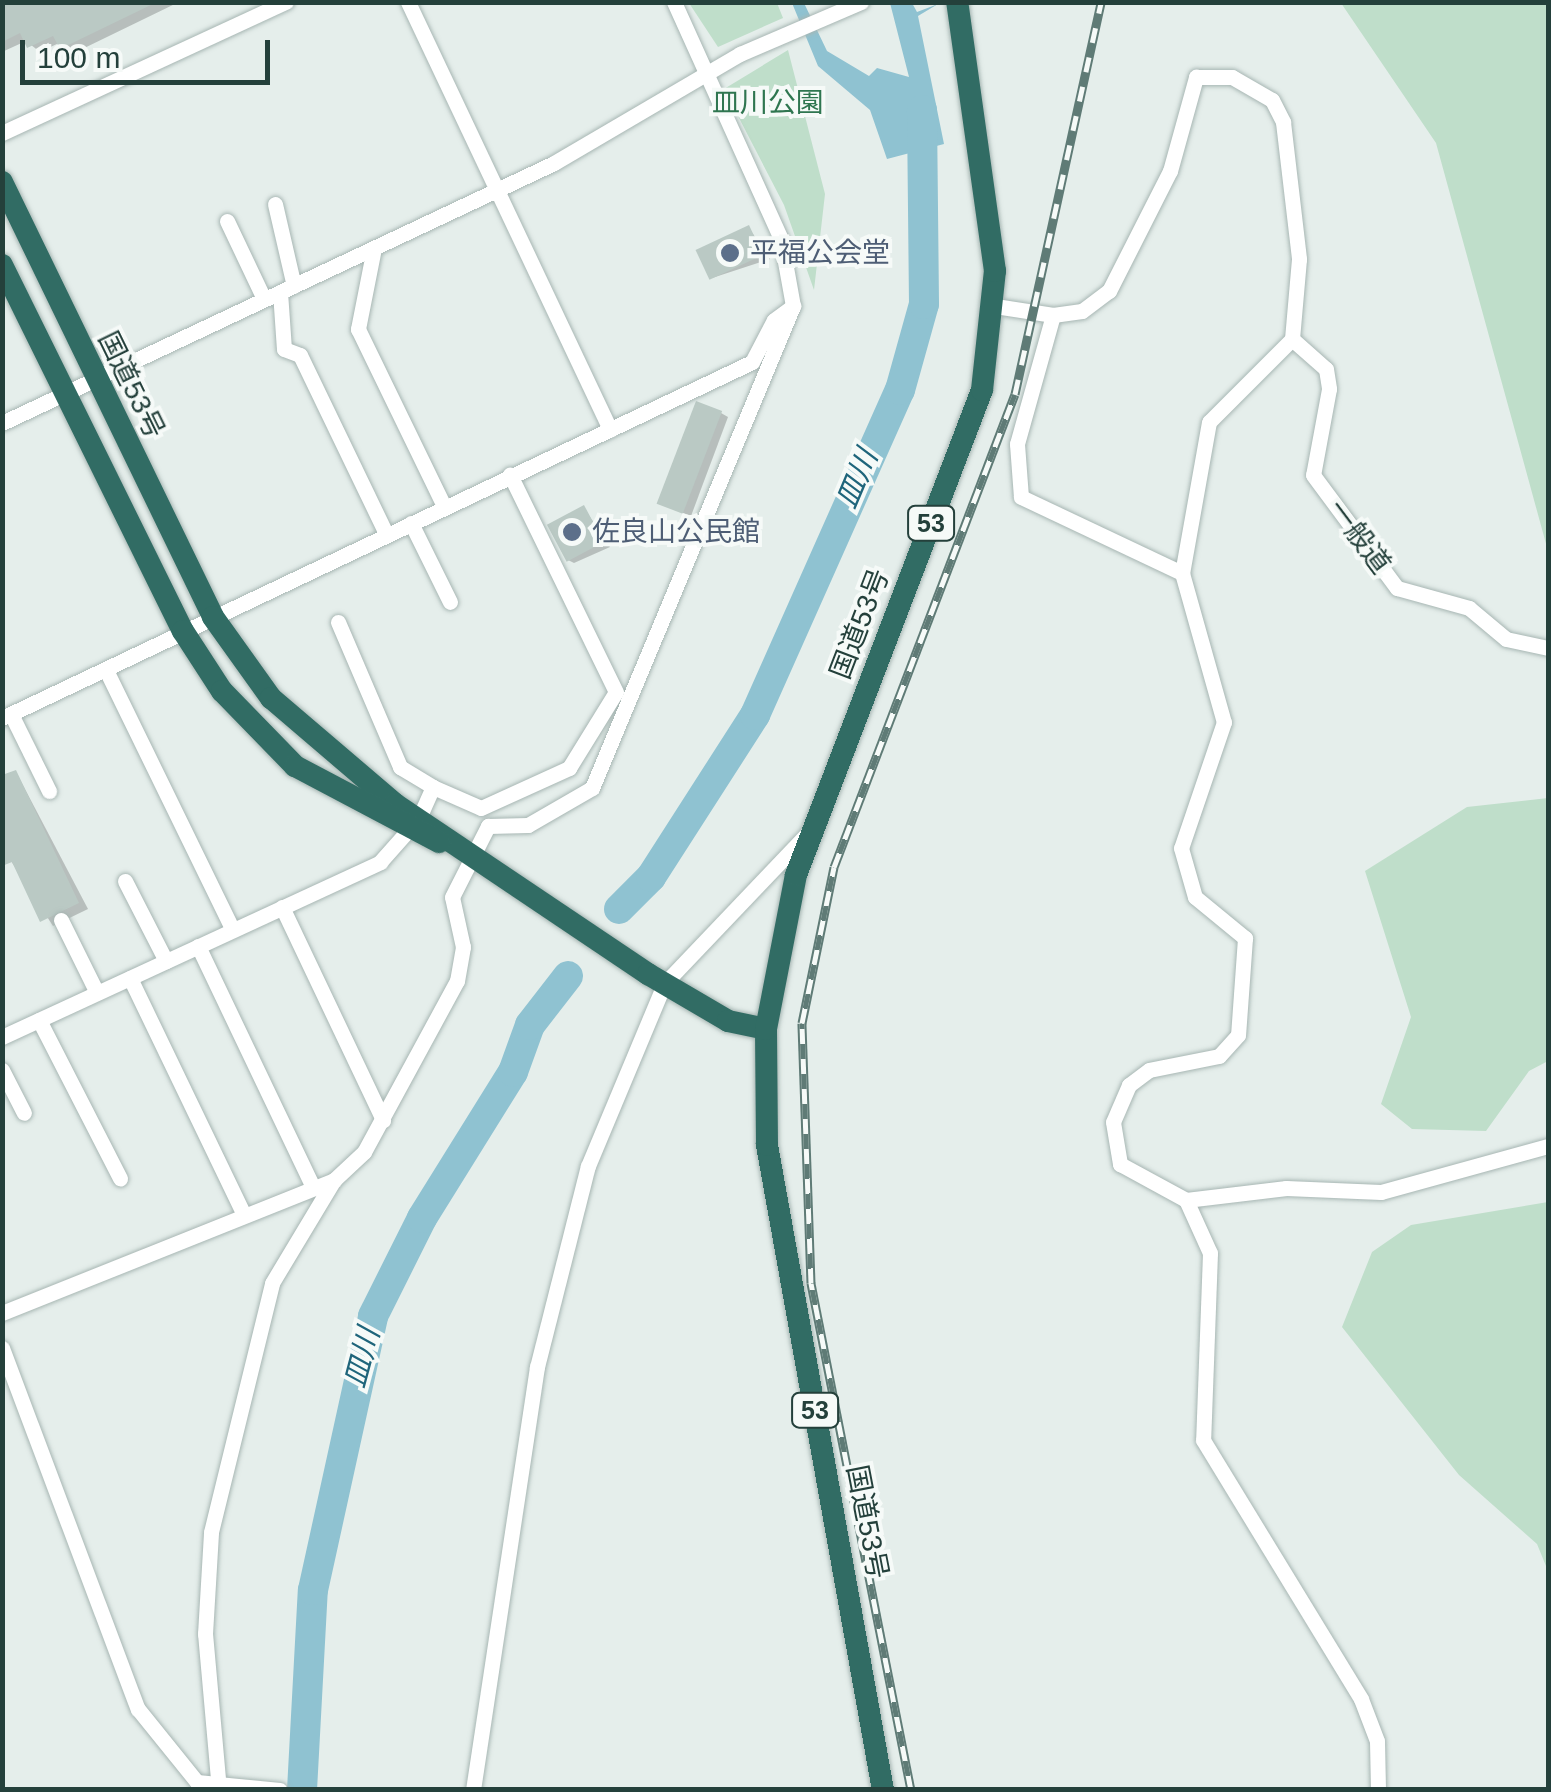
<!DOCTYPE html>
<meta charset="utf-8">
<style>
body{margin:0}
#map{position:relative;width:1551px;height:1792px;overflow:hidden;background:#e5eeeb;font-family:Helvetica,"Noto Sans JP",sans-serif}
div>[style]{position:absolute}
.green>*{inset:0;background:#bfdeca}
.water>*{inset:0;background:#8fc2d1}
.shadow>*{inset:0;background:#0003}
.river>*{height:30px;margin:-15px;padding:0 15px;transform-origin:15px;border-radius:15px;background:#8fc2d1}
.building>*{inset:0;background:#bac9c4;transform-origin:0 0}
.roads{filter:drop-shadow(0 0 2px #a7b6b3) drop-shadow(0 0 2px #a7b6b3)}
.minor>*{height:15px;margin:-7.5px;padding:0 7.5px;transform-origin:7.5px;border-radius:7.5px;background:#fff}
.highway>*{height:22px;margin:-11px;padding:0 11px;transform-origin:11px;border-radius:11px;background:#316c64}
.rail>*{height:9px;margin-top:-4.5px;transform-origin:0;background:repeating-linear-gradient(90deg,#f6faf8 0 15px,#5f7b76 0 30px);box-sizing:border-box;border-block:2px solid #5f7b76}
.dots>*{width:28px;height:28px;translate:-50% -50%;box-sizing:border-box;border:5px solid #f6faf8;border-radius:50%}
span{translate:-50% -50%;white-space:nowrap;text-align:center;line-height:1.15;-webkit-text-stroke:8px #f6faf8;paint-order:stroke}
.shield-label span{padding:2px 8px;background:#f6faf8;border:2px solid;border-radius:8px;-webkit-text-stroke-width:0}
.shield-label{font-size:25px;color:#24403b;font-weight:700}
.park-label{font-size:28px;color:#2f7650}
.service-label{font-size:28px;color:#4e5e75}
.left{translate:0 -50%;text-align:left}
.street-label{font-size:28px;color:#24403b}
.water-label{font-size:30px;color:#1f657b;font-style:italic}
.frame{position:absolute;inset:0;border:5px solid #24403b;pointer-events:none}
.scale{position:absolute;left:20px;top:40px;width:250px;height:45px;box-sizing:border-box;border:5px solid #24403b;border-top:0;padding-left:12px;font-size:30px;line-height:35px;white-space:nowrap;color:#24403b;-webkit-text-stroke:8px #f6faf8;paint-order:stroke}
</style>
<div id="map">
<div class="green">
<div style="clip-path:polygon(689px 3px,777px 3px,783px 18px,718px 47px)"></div>
<div style="clip-path:polygon(1341px 3px,1548px 3px,1548px 551px,1436px 143px)"></div>
<div style="clip-path:polygon(788px 50px,825px 194px,814px 290px,784px 205px,724px 89px)"></div>
<div style="clip-path:polygon(1548px 798px,1548px 1061px,1529px 1071px,1486px 1131px,1412px 1129px,1381px 1104px,1411px 1017px,1365px 871px,1467px 807px)"></div>
<div style="clip-path:polygon(1548px 1202px,1548px 1571px,1537px 1544px,1459px 1475px,1342px 1327px,1372px 1252px,1411px 1225px)"></div>
</div>
<div class="water">
<div style="clip-path:polygon(792px 3px,804px 3px,827px 51px,869px 76px,877px 68px,909px 77px,890px 3px,912px 3px,917px 12px,938px 4px,918px 16px,944px 144px,887px 159px,870px 110px,818px 66px)"></div>
</div>
<div class="shadow">
<div style="clip-path:polygon(2px 2px,179px 2px,72px 54px,59px 43px,40px 52px,26px 41px,2px 52px)"></div>
<div style="clip-path:polygon(749px 228px,770px 259px,712px 278px)"></div>
<div style="clip-path:polygon(721px 413px,728px 417px,691px 516px,668px 507px)"></div>
<div style="clip-path:polygon(584px 508px,610px 547px,574px 563px,566px 559px)"></div>
<div style="clip-path:polygon(16px 772px,88px 909px,53px 926px,2px 847px)"></div>
</div>
<div class="river">
<div style="left:619px;top:909px;width:45px;rotate:-45deg"></div>
<div style="left:651px;top:877px;width:193px;rotate:-57.3deg"></div>
<div style="left:755px;top:715px;width:356px;rotate:-66deg"></div>
<div style="left:900px;top:390px;width:89px;rotate:-74.4deg"></div>
<div style="left:924px;top:304px;width:194px;rotate:-90.6deg"></div>
<div style="left:302px;top:1790px;width:200px;rotate:-86.9deg"></div>
<div style="left:313px;top:1590px;width:280px;rotate:-77.6deg"></div>
<div style="left:373px;top:1316px;width:110px;rotate:-63.4deg"></div>
<div style="left:422px;top:1218px;width:172px;rotate:-58.1deg"></div>
<div style="left:513px;top:1072px;width:50px;rotate:-70.1deg"></div>
<div style="left:530px;top:1025px;width:62px;rotate:-52.2deg"></div>
</div>
<div class="building">
<div style="clip-path:polygon(2px 2px,157px 2px,60px 49px,53px 36px,27px 48px,20px 33px,2px 42px)"></div>
<div style="left:749px;top:225px;width:33px;height:59px;rotate:65deg"></div>
<div style="left:696px;top:401px;width:28px;height:110px;rotate:21deg"></div>
<div style="left:584px;top:505px;width:42px;height:42px;rotate:62deg"></div>
<div style="clip-path:polygon(16px 770px,79px 903px,40px 922px,12px 862px,2px 866px,2px 775px)"></div>
</div>
<div class="roads">
<div class="minor">
<div style="left:408px;top:2px;width:473px;rotate:64.7deg"></div>
<div style="left:2px;top:133px;width:313px;rotate:-24.8deg"></div>
<div style="left:275px;top:204px;width:84px;rotate:77deg"></div>
<div style="left:227px;top:221px;width:86px;rotate:64.6deg"></div>
<div style="left:374px;top:248px;width:83px;rotate:101.2deg"></div>
<div style="left:358px;top:329px;width:197px;rotate:64.1deg"></div>
<div style="left:280px;top:292px;width:57px;rotate:86deg"></div>
<div style="left:284px;top:349px;width:17px;rotate:21deg"></div>
<div style="left:300px;top:355px;width:199px;rotate:64.3deg"></div>
<div style="left:995px;top:306px;width:59px;rotate:8.8deg"></div>
<div style="left:1053px;top:315px;width:29px;rotate:-8deg"></div>
<div style="left:1082px;top:311px;width:34px;rotate:-37deg"></div>
<div style="left:1109px;top:291px;width:135px;rotate:-63.1deg"></div>
<div style="left:1170px;top:171px;width:98px;rotate:-74.5deg"></div>
<div style="left:1196px;top:77px;width:36px"></div>
<div style="left:1232px;top:77px;width:46px;rotate:29.9deg"></div>
<div style="left:1272px;top:100px;width:25px;rotate:63deg"></div>
<div style="left:1283px;top:122px;width:138px;rotate:83.3deg"></div>
<div style="left:1299px;top:259px;width:80px;rotate:95deg"></div>
<div style="left:1292px;top:339px;width:117px;rotate:135deg"></div>
<div style="left:1209px;top:422px;width:153px;rotate:100.1deg"></div>
<div style="left:1182px;top:573px;width:155px;rotate:74.3deg"></div>
<div style="left:1224px;top:722px;width:133px;rotate:108.8deg"></div>
<div style="left:1181px;top:848px;width:51px;rotate:74.1deg"></div>
<div style="left:1195px;top:897px;width:65px;rotate:39.4deg"></div>
<div style="left:1245px;top:938px;width:97px;rotate:94.1deg"></div>
<div style="left:1238px;top:1035px;width:28px;rotate:132deg"></div>
<div style="left:1219px;top:1056px;width:71px;rotate:168.7deg"></div>
<div style="left:1149px;top:1070px;width:25px;rotate:143deg"></div>
<div style="left:1129px;top:1085px;width:40px;rotate:113.4deg"></div>
<div style="left:1113px;top:1122px;width:43px;rotate:80.5deg"></div>
<div style="left:1120px;top:1164px;width:75px;rotate:28.6deg"></div>
<div style="left:1186px;top:1200px;width:101px;rotate:-6.8deg"></div>
<div style="left:1286px;top:1188px;width:95px;rotate:2.4deg"></div>
<div style="left:1381px;top:1192px;width:173px;rotate:-15.4deg"></div>
<div style="left:1053px;top:315px;width:134px;rotate:105.6deg"></div>
<div style="left:1017px;top:444px;width:53px;rotate:85.7deg"></div>
<div style="left:1021px;top:497px;width:178px;rotate:25.3deg"></div>
<div style="left:1292px;top:339px;width:45px;rotate:41.4deg"></div>
<div style="left:1326px;top:369px;width:20px;rotate:81deg"></div>
<div style="left:1329px;top:389px;width:87px;rotate:100.5deg"></div>
<div style="left:1313px;top:475px;width:141px;rotate:53.4deg"></div>
<div style="left:1397px;top:588px;width:75px;rotate:15.5deg"></div>
<div style="left:1469px;top:608px;width:48px;rotate:40deg"></div>
<div style="left:1506px;top:639px;width:43px;rotate:12.1deg"></div>
<div style="left:2px;top:423px;width:610px;rotate:-25.22deg"></div>
<div style="left:554px;top:163px;width:216px;rotate:-30.4deg"></div>
<div style="left:740px;top:54px;width:132px;rotate:-23.3deg"></div>
<div style="left:411px;top:523px;width:88px;rotate:63.7deg"></div>
<div style="left:338px;top:622px;width:158px;rotate:66.8deg"></div>
<div style="left:400px;top:767px;width:39px;rotate:31deg"></div>
<div style="left:106px;top:670px;width:289px;rotate:64deg"></div>
<div style="left:11px;top:714px;width:86px;rotate:63.7deg"></div>
<div style="left:2px;top:718px;width:830px;rotate:-25.39deg"></div>
<div style="left:752px;top:362px;width:47px;rotate:-62.4deg"></div>
<div style="left:774px;top:320px;width:24px;rotate:-36deg"></div>
<div style="left:125px;top:881px;width:90px;rotate:62.9deg"></div>
<div style="left:282px;top:907px;width:236px;rotate:64.6deg"></div>
<div style="left:61px;top:920px;width:81px;rotate:63.7deg"></div>
<div style="left:198px;top:946px;width:265px;rotate:64.5deg"></div>
<div style="left:130px;top:978px;width:261px;rotate:64.3deg"></div>
<div style="left:39px;top:1020px;width:178px;rotate:62.9deg"></div>
<div style="left:2px;top:1037px;width:417px;rotate:-24.8deg"></div>
<div style="left:380px;top:862px;width:59px;rotate:-48.4deg"></div>
<div style="left:419px;top:818px;width:34px;rotate:-66deg"></div>
<div style="left:433px;top:787px;width:52px;rotate:23.6deg"></div>
<div style="left:481px;top:808px;width:97px;rotate:-24.4deg"></div>
<div style="left:569px;top:768px;width:89px;rotate:-58.3deg"></div>
<div style="left:616px;top:692px;width:242px;rotate:-116deg"></div>
<div style="left:2px;top:1070px;width:48px;rotate:62.9deg"></div>
<div style="left:1186px;top:1200px;width:58px;rotate:65.6deg"></div>
<div style="left:1210px;top:1253px;width:187px;rotate:92.1deg"></div>
<div style="left:1203px;top:1440px;width:303px;rotate:58.6deg"></div>
<div style="left:1361px;top:1699px;width:45px;rotate:69.1deg"></div>
<div style="left:1377px;top:1741px;width:49px;rotate:88.8deg"></div>
<div style="left:2px;top:1313px;width:358px;rotate:-21.8deg"></div>
<div style="left:2px;top:1348px;width:386px;rotate:69.4deg"></div>
<div style="left:138px;top:1709px;width:94px;rotate:51.1deg"></div>
<div style="left:197px;top:1782px;width:83px;rotate:5.5deg"></div>
<div style="left:219px;top:1790px;width:157px;rotate:-95.1deg"></div>
<div style="left:205px;top:1634px;width:102px;rotate:-86.6deg"></div>
<div style="left:211px;top:1532px;width:256px;rotate:-76.2deg"></div>
<div style="left:272px;top:1283px;width:120px;rotate:-59deg"></div>
<div style="left:334px;top:1180px;width:41px;rotate:-43deg"></div>
<div style="left:364px;top:1152px;width:195px;rotate:-61.5deg"></div>
<div style="left:457px;top:981px;width:35px;rotate:-80deg"></div>
<div style="left:463px;top:947px;width:51px;rotate:-102.4deg"></div>
<div style="left:452px;top:897px;width:80px;rotate:-63.1deg"></div>
<div style="left:488px;top:826px;width:40px;rotate:-1.4deg"></div>
<div style="left:528px;top:825px;width:74px;rotate:-30deg"></div>
<div style="left:592px;top:788px;width:522px;rotate:-67.36deg"></div>
<div style="left:793px;top:306px;width:68px;rotate:-100.2deg"></div>
<div style="left:781px;top:239px;width:260px;rotate:-114.3deg"></div>
<div style="left:473px;top:1790px;width:428px;rotate:-81.4deg"></div>
<div style="left:537px;top:1367px;width:207px;rotate:-75.8deg"></div>
<div style="left:588px;top:1166px;width:197px;rotate:-67.3deg"></div>
<div style="left:664px;top:984px;width:207px;rotate:-46.4deg"></div>
</div>
<div class="highway">
<div style="left:2px;top:182px;width:483px;rotate:64.1deg"></div>
<div style="left:213px;top:617px;width:100px;rotate:54.4deg"></div>
<div style="left:271px;top:698px;width:163px;rotate:40.5deg"></div>
<div style="left:395px;top:804px;width:305px;rotate:33.9deg"></div>
<div style="left:648px;top:974px;width:93px;rotate:30.4deg"></div>
<div style="left:728px;top:1021px;width:39px;rotate:12deg"></div>
<div style="left:2px;top:265px;width:408px;rotate:63.7deg"></div>
<div style="left:183px;top:631px;width:72px;rotate:57deg"></div>
<div style="left:222px;top:691px;width:105px;rotate:45.8deg"></div>
<div style="left:295px;top:766px;width:163px;rotate:27.8deg"></div>
<div style="left:883px;top:1790px;width:655px;rotate:-100.2deg"></div>
<div style="left:767px;top:1145px;width:116px;rotate:-90.5deg"></div>
<div style="left:766px;top:1029px;width:157px;rotate:-79deg"></div>
<div style="left:796px;top:875px;width:519px;rotate:-69.02deg"></div>
<div style="left:982px;top:390px;width:120px;rotate:-83.8deg"></div>
<div style="left:995px;top:271px;width:272px;rotate:-98deg"></div>
</div>
</div>
<div class="rail">
<div style="left:911px;top:1790px;width:517px;rotate:-101.16deg"></div>
<div style="left:811px;top:1283px;width:260px;rotate:-92deg"></div>
<div style="left:802px;top:1023px;width:159px;rotate:-78.4deg"></div>
<div style="left:834px;top:867px;width:506px;rotate:-69.06deg"></div>
<div style="left:1015px;top:394px;width:401px;rotate:-77.6deg"></div>
</div>
<div class="dots">
<div style="left:730px;top:253px;background:#5c6f8a"></div>
<div style="left:572px;top:532px;background:#5c6f8a"></div>
</div>
<div class="shield-label">
<span style="left:931px;top:523px">53</span>
<span style="left:815px;top:1410px">53</span>
</div>
<div class="park-label">
<span style="left:768px;top:103px">皿川公園</span>
</div>
<div class="service-label">
<span class="left" style="left:750px;top:253px">平福公会堂</span>
<span class="left" style="left:592px;top:532px">佐良山公民館</span>
</div>
<div class="street-label">
<span style="left:131px;top:385px;rotate:64deg">国道53号</span>
<span style="left:1359px;top:537px;rotate:53deg">一般道</span>
<span style="left:860px;top:624px;rotate:-69deg">国道53号</span>
<span style="left:867px;top:1522px;rotate:79deg">国道53号</span>
</div>
<div class="water-label">
<span style="left:857px;top:479px;rotate:-67deg">皿川</span>
<span style="left:362px;top:1358px;rotate:-75deg">皿川</span>
</div>
<div class="frame"></div>
<div class="scale">100 m</div>
</div>
